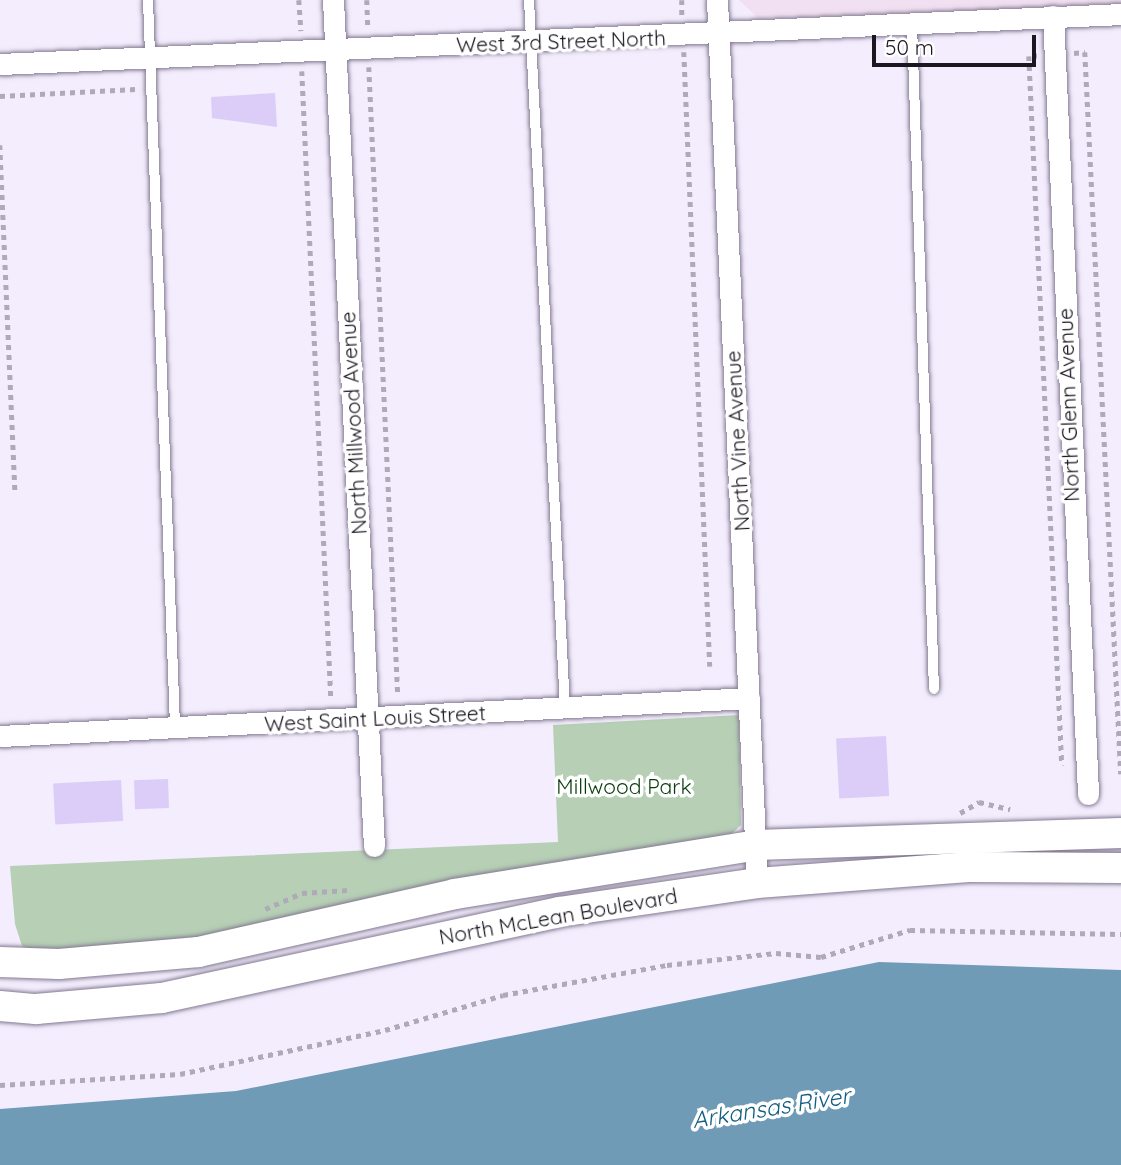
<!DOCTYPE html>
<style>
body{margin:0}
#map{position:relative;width:1121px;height:1165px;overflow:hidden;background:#f3edfd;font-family:Quicksand,sans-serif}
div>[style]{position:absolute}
.industrial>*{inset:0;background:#f1e0f1}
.green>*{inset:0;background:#b6cfb5}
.water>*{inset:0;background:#709bb6}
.building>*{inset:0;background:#dccdf8;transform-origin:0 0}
.path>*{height:4.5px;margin-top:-2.25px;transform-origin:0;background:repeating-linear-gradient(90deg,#afaab7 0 5px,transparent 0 10px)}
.roads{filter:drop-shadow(0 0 2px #837991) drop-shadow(0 0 2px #837991)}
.lane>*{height:10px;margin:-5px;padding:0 5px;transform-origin:5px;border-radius:5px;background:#fff}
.street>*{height:21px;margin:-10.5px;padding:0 10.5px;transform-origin:10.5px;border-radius:10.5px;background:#fff}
.secondary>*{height:30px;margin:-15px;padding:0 15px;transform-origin:15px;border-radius:15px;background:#fff}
span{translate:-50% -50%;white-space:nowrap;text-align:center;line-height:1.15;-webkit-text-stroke:7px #fff;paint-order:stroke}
.street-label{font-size:21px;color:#1b1720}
.park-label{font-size:21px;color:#083b0c}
.water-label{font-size:23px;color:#125e83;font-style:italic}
.scale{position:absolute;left:872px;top:35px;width:164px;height:32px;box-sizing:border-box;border:4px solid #1b1720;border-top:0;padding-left:9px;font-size:21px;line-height:24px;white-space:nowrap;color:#1b1720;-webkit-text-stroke:5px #fff;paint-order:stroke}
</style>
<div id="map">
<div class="industrial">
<div style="clip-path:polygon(739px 0,1121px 0,1121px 6px,759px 19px)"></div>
</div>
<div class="green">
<div style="clip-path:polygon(739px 715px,741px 825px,729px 836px,164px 944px,37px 952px,22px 946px,15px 924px,10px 866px,558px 842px,553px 725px)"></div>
</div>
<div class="water">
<div style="clip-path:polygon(879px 962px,1121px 970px,1121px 1165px,0 1165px,0 1109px,236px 1091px)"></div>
</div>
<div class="building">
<div style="clip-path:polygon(275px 93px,277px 127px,212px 118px,211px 97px)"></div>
<div style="left:886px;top:736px;width:60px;height:50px;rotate:87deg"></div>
<div style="left:168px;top:779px;width:29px;height:34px;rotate:88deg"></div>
<div style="left:121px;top:780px;width:41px;height:68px;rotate:87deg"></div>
</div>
<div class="path">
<div style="left:299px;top:0;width:31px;rotate:86deg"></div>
<div style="left:367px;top:0;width:27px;rotate:88deg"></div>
<div style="left:682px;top:0;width:15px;rotate:90deg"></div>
<div style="left:684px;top:52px;width:615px;rotate:87.58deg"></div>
<div style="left:1074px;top:53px;width:11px;rotate:-5deg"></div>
<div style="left:1085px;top:52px;width:723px;rotate:87.15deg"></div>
<div style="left:1037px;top:56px;width:8px;rotate:180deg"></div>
<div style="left:1029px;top:56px;width:710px;rotate:87.34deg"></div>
<div style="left:369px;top:67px;width:629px;rotate:87.36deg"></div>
<div style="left:302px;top:71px;width:628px;rotate:87.35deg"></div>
<div style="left:0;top:96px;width:136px;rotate:-2.9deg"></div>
<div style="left:0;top:145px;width:346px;rotate:87.5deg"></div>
<div style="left:960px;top:813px;width:22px;rotate:-30deg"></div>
<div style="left:979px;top:802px;width:32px;rotate:13deg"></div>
<div style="left:265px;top:909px;width:40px;rotate:-23.4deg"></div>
<div style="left:302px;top:893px;width:46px;rotate:-3.7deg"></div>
<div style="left:0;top:1085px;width:180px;rotate:-3.5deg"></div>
<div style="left:180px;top:1074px;width:210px;rotate:-12.1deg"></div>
<div style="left:385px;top:1030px;width:123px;rotate:-16.5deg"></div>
<div style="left:503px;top:995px;width:167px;rotate:-10.4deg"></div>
<div style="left:667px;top:965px;width:110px;rotate:-6.3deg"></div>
<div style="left:776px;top:953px;width:45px;rotate:5.1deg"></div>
<div style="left:821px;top:957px;width:93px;rotate:-16.9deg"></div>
<div style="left:910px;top:930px;width:211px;rotate:1.1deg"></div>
</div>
<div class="roads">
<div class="lane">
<div style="left:148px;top:0;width:728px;rotate:87.87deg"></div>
<div style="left:529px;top:0;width:709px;rotate:87.09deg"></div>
<div style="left:912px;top:24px;width:665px;rotate:88.11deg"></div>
</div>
<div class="street">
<div style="left:333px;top:0;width:847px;rotate:87.23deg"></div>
<div style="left:717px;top:0;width:884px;rotate:87.41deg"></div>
<div style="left:1053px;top:16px;width:779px;rotate:87.42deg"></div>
<div style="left:0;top:64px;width:1122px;rotate:-2.55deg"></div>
<div style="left:0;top:736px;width:750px;rotate:-2.9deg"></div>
</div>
<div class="secondary">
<div style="left:0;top:962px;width:59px;rotate:1.9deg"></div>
<div style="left:59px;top:964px;width:140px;rotate:-4.9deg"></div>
<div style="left:198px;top:952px;width:263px;rotate:-12.7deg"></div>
<div style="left:455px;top:894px;width:305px;rotate:-9.2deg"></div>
<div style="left:756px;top:845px;width:365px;rotate:-1.9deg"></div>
<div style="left:0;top:1006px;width:36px;rotate:5deg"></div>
<div style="left:36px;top:1009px;width:126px;rotate:-5deg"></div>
<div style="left:162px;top:998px;width:406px;rotate:-12.2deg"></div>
<div style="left:559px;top:912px;width:200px;rotate:-8.3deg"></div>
<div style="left:757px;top:883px;width:215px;rotate:-4.3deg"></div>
<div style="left:971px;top:867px;width:150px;rotate:0.4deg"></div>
</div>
</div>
<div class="street-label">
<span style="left:561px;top:41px;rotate:-2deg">West 3rd Street North</span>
<span style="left:1068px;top:405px;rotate:-92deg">North Glenn Avenue</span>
<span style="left:353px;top:423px;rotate:-93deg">North Millwood Avenue</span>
<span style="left:737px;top:441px;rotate:-93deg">North Vine Avenue</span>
<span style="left:375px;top:718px;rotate:-3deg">West Saint Louis Street</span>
<span style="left:558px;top:916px;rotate:-10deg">North McLean Boulevard</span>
</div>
<div class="park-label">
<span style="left:624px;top:786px">Millwood Park</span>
</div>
<div class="water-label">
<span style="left:771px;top:1108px;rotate:-9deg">Arkansas River</span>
</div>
<div class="scale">50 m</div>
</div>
